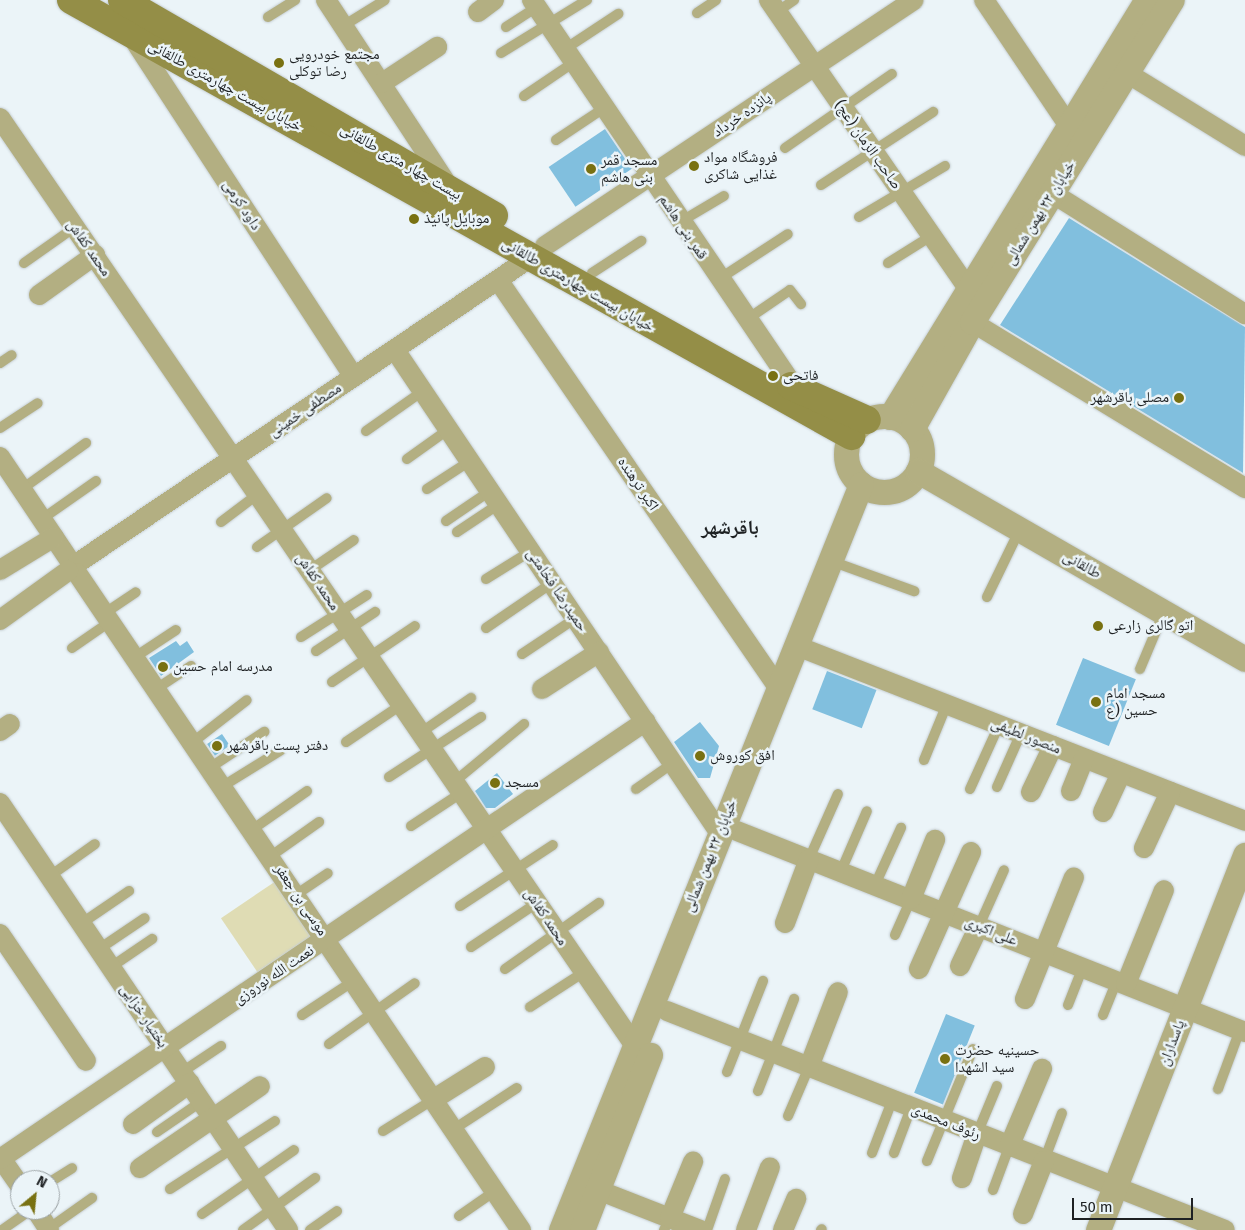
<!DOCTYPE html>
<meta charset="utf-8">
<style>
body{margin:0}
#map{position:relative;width:1245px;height:1230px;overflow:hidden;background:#ebf4f8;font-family:"Fira Sans","Noto Naskh Arabic",sans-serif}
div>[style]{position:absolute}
.green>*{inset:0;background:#dfdcb4;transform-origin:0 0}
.building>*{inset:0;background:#81bfde;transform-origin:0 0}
.roads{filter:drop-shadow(0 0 1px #c6ced2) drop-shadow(0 0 1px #c6ced2)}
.service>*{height:10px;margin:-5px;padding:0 5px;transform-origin:5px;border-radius:5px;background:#b3af82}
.minor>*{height:20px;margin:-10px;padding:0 10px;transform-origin:10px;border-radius:10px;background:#b3af82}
.tertiary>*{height:25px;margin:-12.5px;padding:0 12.5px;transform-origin:12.5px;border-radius:12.5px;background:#b3af82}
.tertiary>.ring{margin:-12.5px;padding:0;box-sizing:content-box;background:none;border:25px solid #b3af82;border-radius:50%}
.secondary>*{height:28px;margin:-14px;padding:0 14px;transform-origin:14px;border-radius:14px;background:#948e47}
.dots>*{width:14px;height:14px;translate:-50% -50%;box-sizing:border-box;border:2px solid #ebf4f8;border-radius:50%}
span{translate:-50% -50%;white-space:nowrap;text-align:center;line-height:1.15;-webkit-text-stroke:5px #ebf4f8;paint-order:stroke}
.poi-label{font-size:15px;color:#1e2123}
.left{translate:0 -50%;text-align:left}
.right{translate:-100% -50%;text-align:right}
.street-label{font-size:15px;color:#1e2123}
.district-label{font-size:20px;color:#1e2123;font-weight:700}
.north{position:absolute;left:10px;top:1170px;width:50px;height:50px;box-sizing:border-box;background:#ebf4f8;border:1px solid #99a0a3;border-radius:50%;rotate:28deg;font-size:14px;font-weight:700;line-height:20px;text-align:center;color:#1e2123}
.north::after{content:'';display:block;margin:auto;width:18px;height:22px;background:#797112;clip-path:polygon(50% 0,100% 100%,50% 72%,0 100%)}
.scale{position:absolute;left:1072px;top:1198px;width:121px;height:22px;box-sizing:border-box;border:2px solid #1e2123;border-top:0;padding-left:6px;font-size:15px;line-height:18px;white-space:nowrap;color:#1e2123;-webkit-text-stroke:4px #ebf4f8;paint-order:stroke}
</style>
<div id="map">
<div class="green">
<div style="left:279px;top:879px;width:65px;height:70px;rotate:56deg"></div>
</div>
<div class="building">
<div style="left:605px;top:129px;width:48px;height:68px;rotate:56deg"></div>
<div style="clip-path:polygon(1069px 218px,1245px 327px,1243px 473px,1000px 325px)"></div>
<div style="clip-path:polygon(176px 641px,180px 646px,187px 641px,194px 652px,161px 676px,149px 658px)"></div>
<div style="left:1083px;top:658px;width:57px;height:72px;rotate:22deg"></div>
<div style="left:827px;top:671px;width:53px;height:41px;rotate:21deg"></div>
<div style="clip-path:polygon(700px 722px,719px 746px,710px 778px,698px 778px,674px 742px)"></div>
<div style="left:222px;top:734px;width:14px;height:18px;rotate:56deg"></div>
<div style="clip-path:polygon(497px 773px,513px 794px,495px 808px,486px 808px,475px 791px)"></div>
<div style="left:946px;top:1014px;width:31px;height:85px;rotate:22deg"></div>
</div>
<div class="roads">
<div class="service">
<div style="left:777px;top:12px;width:21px;rotate:-35deg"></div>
<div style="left:697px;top:13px;width:23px;rotate:-34deg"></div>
<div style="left:268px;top:17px;width:32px;rotate:-32deg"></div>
<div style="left:343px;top:26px;width:49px;rotate:-31.8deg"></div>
<div style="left:506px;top:27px;width:37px;rotate:-33deg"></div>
<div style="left:565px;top:49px;width:64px;rotate:-33.4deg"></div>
<div style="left:501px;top:53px;width:101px;rotate:-31.6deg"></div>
<div style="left:524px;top:96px;width:60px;rotate:-34.2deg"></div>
<div style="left:556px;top:140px;width:58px;rotate:-33.7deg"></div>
<div style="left:785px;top:148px;width:130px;rotate:-34.7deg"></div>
<div style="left:821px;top:185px;width:134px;rotate:-33.1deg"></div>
<div style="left:859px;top:217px;width:100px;rotate:-30.7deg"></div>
<div style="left:680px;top:222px;width:51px;rotate:-30.6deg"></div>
<div style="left:24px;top:263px;width:62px;rotate:-35.2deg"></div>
<div style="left:888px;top:263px;width:51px;rotate:-32.1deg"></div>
<div style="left:592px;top:273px;width:59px;rotate:-33.1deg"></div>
<div style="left:719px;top:279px;width:82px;rotate:-33.1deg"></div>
<div style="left:746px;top:320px;width:53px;rotate:-34.3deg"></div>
<div style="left:790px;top:290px;width:18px;rotate:52deg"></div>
<div style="left:0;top:363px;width:14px;rotate:-34deg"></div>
<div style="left:0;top:428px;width:45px;rotate:-33.3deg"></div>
<div style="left:366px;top:431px;width:70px;rotate:-35.1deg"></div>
<div style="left:407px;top:459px;width:52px;rotate:-35.5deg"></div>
<div style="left:22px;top:489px;width:79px;rotate:-35.7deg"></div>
<div style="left:427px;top:489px;width:51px;rotate:-33.1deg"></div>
<div style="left:42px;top:519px;width:66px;rotate:-35.1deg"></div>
<div style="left:446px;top:521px;width:53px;rotate:-34.3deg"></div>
<div style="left:221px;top:522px;width:46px;rotate:-37.1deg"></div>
<div style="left:457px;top:532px;width:50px;rotate:-33.7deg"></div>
<div style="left:257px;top:547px;width:85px;rotate:-35deg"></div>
<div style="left:842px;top:565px;width:77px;rotate:19.9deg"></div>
<div style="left:310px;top:570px;width:53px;rotate:-34.3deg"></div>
<div style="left:486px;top:579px;width:53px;rotate:-31.9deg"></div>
<div style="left:987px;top:597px;width:76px;rotate:-64.1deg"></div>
<div style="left:105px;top:613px;width:37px;rotate:-34deg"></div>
<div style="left:486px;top:628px;width:80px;rotate:-34.3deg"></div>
<div style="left:301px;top:637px;width:78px;rotate:-32.5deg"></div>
<div style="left:72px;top:648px;width:47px;rotate:-34.7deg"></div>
<div style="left:316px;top:651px;width:71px;rotate:-33.5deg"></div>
<div style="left:522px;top:654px;width:65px;rotate:-33.7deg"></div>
<div style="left:135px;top:657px;width:49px;rotate:-33.4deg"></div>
<div style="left:1140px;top:669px;width:62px;rotate:-67.2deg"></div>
<div style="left:332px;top:682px;width:100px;rotate:-34deg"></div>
<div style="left:156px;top:689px;width:42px;rotate:-33.3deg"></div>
<div style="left:420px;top:733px;width:62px;rotate:-34.5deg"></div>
<div style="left:193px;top:742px;width:68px;rotate:-37.9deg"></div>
<div style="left:346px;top:742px;width:66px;rotate:-33.9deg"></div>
<div style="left:924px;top:760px;width:61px;rotate:-67.7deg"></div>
<div style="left:211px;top:767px;width:64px;rotate:-33.4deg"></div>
<div style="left:389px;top:777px;width:110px;rotate:-33.1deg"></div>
<div style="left:454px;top:782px;width:91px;rotate:-39.6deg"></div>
<div style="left:223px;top:786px;width:68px;rotate:-31.8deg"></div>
<div style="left:997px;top:787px;width:59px;rotate:-66deg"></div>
<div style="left:636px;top:789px;width:45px;rotate:-35.1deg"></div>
<div style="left:970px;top:789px;width:70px;rotate:-65.6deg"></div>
<div style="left:411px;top:826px;width:60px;rotate:-33.4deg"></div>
<div style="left:253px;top:829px;width:66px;rotate:-35.1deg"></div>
<div style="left:271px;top:856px;width:59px;rotate:-35.3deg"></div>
<div style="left:809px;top:859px;width:71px;rotate:-66deg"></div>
<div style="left:841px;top:871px;width:65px;rotate:-66.6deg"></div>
<div style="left:50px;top:876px;width:55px;rotate:-35.4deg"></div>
<div style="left:875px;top:885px;width:63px;rotate:-65.5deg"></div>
<div style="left:297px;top:894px;width:37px;rotate:-34deg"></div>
<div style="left:460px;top:906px;width:111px;rotate:-33.3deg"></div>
<div style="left:82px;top:923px;width:57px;rotate:-34.2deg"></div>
<div style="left:979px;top:926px;width:61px;rotate:-65.9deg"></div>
<div style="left:895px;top:935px;width:39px;rotate:-66deg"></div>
<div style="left:471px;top:947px;width:79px;rotate:-33.7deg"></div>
<div style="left:99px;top:949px;width:55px;rotate:-34deg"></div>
<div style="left:111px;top:967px;width:50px;rotate:-34.3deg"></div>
<div style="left:505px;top:969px;width:115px;rotate:-35.1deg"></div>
<div style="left:1068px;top:1005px;width:41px;rotate:-68.5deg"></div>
<div style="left:530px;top:1007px;width:64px;rotate:-32.9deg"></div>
<div style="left:302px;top:1015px;width:64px;rotate:-33.4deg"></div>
<div style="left:1103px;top:1015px;width:37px;rotate:-68deg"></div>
<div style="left:329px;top:1044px;width:105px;rotate:-35.3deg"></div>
<div style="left:182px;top:1072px;width:47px;rotate:-33.7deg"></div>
<div style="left:727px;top:1072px;width:98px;rotate:-68.4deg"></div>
<div style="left:1218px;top:1089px;width:63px;rotate:-69.6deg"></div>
<div style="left:758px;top:1091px;width:99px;rotate:-68.6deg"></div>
<div style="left:788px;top:1116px;width:53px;rotate:-66.8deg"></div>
<div style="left:454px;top:1129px;width:75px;rotate:-33.1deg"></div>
<div style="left:383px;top:1131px;width:60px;rotate:-32.1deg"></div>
<div style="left:157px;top:1132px;width:55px;rotate:-34.6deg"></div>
<div style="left:977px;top:1134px;width:52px;rotate:-67.4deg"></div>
<div style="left:872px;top:1153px;width:56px;rotate:-69deg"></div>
<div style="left:894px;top:1153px;width:48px;rotate:-69.3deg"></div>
<div style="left:927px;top:1161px;width:121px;rotate:-67.7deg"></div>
<div style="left:1044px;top:1161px;width:51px;rotate:-69.4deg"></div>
<div style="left:50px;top:1182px;width:26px;rotate:-32deg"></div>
<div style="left:170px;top:1189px;width:125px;rotate:-32.9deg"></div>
<div style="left:993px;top:1190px;width:46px;rotate:-69.6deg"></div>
<div style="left:202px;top:1214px;width:112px;rotate:-34.8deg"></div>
<div style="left:459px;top:1216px;width:44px;rotate:-34.8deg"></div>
<div style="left:48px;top:1229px;width:54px;rotate:-35.2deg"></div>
<div style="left:2px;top:1230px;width:35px;rotate:-35deg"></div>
<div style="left:243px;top:1230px;width:89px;rotate:-35.8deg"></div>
<div style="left:310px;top:1230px;width:33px;rotate:-35deg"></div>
<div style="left:664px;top:1230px;width:13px;rotate:-63deg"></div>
<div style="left:707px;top:1230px;width:54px;rotate:-70.6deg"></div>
<div style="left:821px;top:1230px;width:1px;rotate:-45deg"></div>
</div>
<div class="minor">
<div style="left:326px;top:0;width:227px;rotate:56.7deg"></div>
<div style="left:532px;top:0;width:467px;rotate:55.9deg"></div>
<div style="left:794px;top:387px;width:11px;rotate:112deg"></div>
<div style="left:769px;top:0;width:351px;rotate:55.4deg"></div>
<div style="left:984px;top:0;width:152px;rotate:56deg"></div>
<div style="left:478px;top:12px;width:20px;rotate:-37deg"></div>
<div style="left:131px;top:35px;width:408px;rotate:56.9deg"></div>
<div style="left:1127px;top:73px;width:139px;rotate:31.7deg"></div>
<div style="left:382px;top:83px;width:66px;rotate:-33.2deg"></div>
<div style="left:0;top:118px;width:1124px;rotate:55.62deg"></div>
<div style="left:1052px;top:193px;width:228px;rotate:32.1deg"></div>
<div style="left:545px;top:246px;width:443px;rotate:-33.7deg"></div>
<div style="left:498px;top:280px;width:495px;rotate:55.5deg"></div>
<div style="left:39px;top:295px;width:69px;rotate:-35.5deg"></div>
<div style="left:972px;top:322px;width:320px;rotate:31.3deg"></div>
<div style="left:395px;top:350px;width:581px;rotate:56.09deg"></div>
<div style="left:0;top:457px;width:125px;rotate:56.1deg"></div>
<div style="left:79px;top:562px;width:544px;rotate:-33.98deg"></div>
<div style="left:0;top:570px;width:63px;rotate:-31.4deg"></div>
<div style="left:77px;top:573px;width:793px;rotate:55.95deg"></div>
<div style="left:0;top:620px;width:84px;rotate:-35.8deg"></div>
<div style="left:807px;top:650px;width:470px;rotate:21.3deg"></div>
<div style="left:542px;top:689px;width:68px;rotate:-33deg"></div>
<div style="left:0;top:731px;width:12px;rotate:-35deg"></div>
<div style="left:1071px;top:791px;width:35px;rotate:-68deg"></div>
<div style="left:1031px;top:792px;width:51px;rotate:-64.4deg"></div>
<div style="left:0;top:803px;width:515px;rotate:56deg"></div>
<div style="left:1103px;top:812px;width:43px;rotate:-65.2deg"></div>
<div style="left:737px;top:831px;width:546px;rotate:21.59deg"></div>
<div style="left:1144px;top:848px;width:62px;rotate:-65.1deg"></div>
<div style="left:911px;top:899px;width:64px;rotate:-67.9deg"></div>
<div style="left:785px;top:923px;width:68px;rotate:-69.4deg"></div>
<div style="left:0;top:934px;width:153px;rotate:55.9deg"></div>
<div style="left:960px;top:966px;width:44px;rotate:-64.6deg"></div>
<div style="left:919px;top:969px;width:128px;rotate:-66deg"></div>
<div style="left:1126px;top:984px;width:101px;rotate:-68deg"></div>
<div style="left:1025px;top:999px;width:131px;rotate:-68.1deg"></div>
<div style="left:667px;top:1011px;width:599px;rotate:21.43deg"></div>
<div style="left:809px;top:1067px;width:80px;rotate:-68.9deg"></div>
<div style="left:434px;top:1099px;width:60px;rotate:-32.1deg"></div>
<div style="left:133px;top:1124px;width:70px;rotate:-35.7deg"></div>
<div style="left:1009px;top:1147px;width:85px;rotate:-67.1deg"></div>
<div style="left:0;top:1157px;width:35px;rotate:55deg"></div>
<div style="left:0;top:1159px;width:780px;rotate:-34.14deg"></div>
<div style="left:140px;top:1168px;width:145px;rotate:-34.3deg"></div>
<div style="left:962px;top:1178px;width:46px;rotate:-71.2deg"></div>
<div style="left:598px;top:1190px;width:110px;rotate:21.4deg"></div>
<div style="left:36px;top:1210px;width:24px;rotate:57deg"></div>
<div style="left:1023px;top:1214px;width:57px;rotate:-68.4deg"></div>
<div style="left:670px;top:1218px;width:61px;rotate:-67.7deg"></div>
<div style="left:746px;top:1230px;width:67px;rotate:-69.1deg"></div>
<div style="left:783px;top:1230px;width:34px;rotate:-67deg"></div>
</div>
<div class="tertiary">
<div class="ring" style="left:846px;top:416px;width:51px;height:51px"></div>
<div style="left:890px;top:417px;width:490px;rotate:-58.4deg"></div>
<div style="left:912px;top:429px;width:123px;rotate:-60.7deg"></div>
<div style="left:972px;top:322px;width:379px;rotate:-58.2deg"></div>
<div style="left:918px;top:471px;width:377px;rotate:29.9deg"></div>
<div style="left:561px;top:1230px;width:804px;rotate:-68.09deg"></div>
<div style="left:582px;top:1230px;width:188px;rotate:-68.8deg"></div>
<div style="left:1098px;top:1230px;width:403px;rotate:-68.6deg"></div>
</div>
<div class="secondary">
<div style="left:71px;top:0;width:894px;rotate:29.2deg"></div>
<div style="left:122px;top:0;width:430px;rotate:30.1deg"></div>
<div style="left:791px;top:386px;width:83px;rotate:24.1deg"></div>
</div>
</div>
<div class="dots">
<div style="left:279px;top:63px;background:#797112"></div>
<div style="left:694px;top:166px;background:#797112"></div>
<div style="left:591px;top:169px;background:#797112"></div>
<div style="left:414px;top:219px;background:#797112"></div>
<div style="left:773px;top:376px;background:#797112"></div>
<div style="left:1179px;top:398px;background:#797112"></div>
<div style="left:1098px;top:626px;background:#797112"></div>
<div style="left:163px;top:667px;background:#797112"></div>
<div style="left:1096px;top:702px;background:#797112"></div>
<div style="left:217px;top:746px;background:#797112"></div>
<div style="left:700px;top:756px;background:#797112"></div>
<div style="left:495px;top:783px;background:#797112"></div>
<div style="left:945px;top:1059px;background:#797112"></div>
</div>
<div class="poi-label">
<span class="left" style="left:289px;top:63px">مجتمع خودرویی<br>رضا توکلی</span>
<span class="left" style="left:704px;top:166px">فروشگاه مواد<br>غذایی شاکری</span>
<span class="left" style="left:601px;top:169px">مسجد قمر<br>بنی هاشم</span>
<span class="left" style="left:424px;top:219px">موبایل پانیذ</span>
<span class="left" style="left:783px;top:376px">فاتحی</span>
<span class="right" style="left:1169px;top:398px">مصلی باقرشهر</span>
<span class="left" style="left:1108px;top:626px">اتو گالری زارعی</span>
<span class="left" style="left:173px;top:667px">مدرسه امام حسین</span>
<span class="left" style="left:1106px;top:702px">مسجد امام<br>حسین (ع</span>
<span class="left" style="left:227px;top:746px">دفتر پست باقرشهر</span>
<span class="left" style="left:710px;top:756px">افق کوروش</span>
<span class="left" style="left:505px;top:783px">مسجد</span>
<span class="left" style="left:955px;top:1059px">حسینیه حضرت<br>سید الشهدا</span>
</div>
<div class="street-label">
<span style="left:225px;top:86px;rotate:29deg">خیابان بیست چهارمتری طالقانی</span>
<span style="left:742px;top:115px;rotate:-34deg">پانزده خرداد</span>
<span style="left:868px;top:145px;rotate:55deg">صاحب الزمان (عج)</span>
<span style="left:401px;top:162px;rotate:30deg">بیست چهار متری طالقانی</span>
<span style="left:242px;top:205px;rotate:57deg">داود کرمی</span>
<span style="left:1040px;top:213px;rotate:-58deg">خیابان ۲۲ بهمن شمالی</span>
<span style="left:683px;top:227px;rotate:56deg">قمر بنی هاشم</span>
<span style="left:89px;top:248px;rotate:55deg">محمد کفاش</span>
<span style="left:578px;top:285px;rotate:30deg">خیابان بیست چهارمتری طالقانی</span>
<span style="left:305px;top:410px;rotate:-34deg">مصطفی خمینی</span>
<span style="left:638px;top:484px;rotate:56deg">اکبر ترهنده</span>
<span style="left:1082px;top:565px;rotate:30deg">طالقانی</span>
<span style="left:318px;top:582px;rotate:56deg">محمد کفاش</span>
<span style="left:557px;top:590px;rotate:56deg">حمیدرضا فخامتی</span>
<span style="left:1026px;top:736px;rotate:22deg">منصور لطیفی</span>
<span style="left:710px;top:856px;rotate:-68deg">خیابان ۲۲ بهمن شمالی</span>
<span style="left:301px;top:900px;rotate:56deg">موسی بن جعفر</span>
<span style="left:546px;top:917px;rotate:56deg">محمد کفاش</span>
<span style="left:991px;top:931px;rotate:22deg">علی اکبری</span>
<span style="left:274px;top:975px;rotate:-34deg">نعمت الله نوروزی</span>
<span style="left:144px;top:1016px;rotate:56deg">بختیار خزایی</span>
<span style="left:1172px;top:1043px;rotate:-69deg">پاسداران</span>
<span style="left:946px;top:1122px;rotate:22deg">رئوف محمدی</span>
</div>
<div class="district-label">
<span style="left:730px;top:527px">باقرشهر</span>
</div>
<div class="north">N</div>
<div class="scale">50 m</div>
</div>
